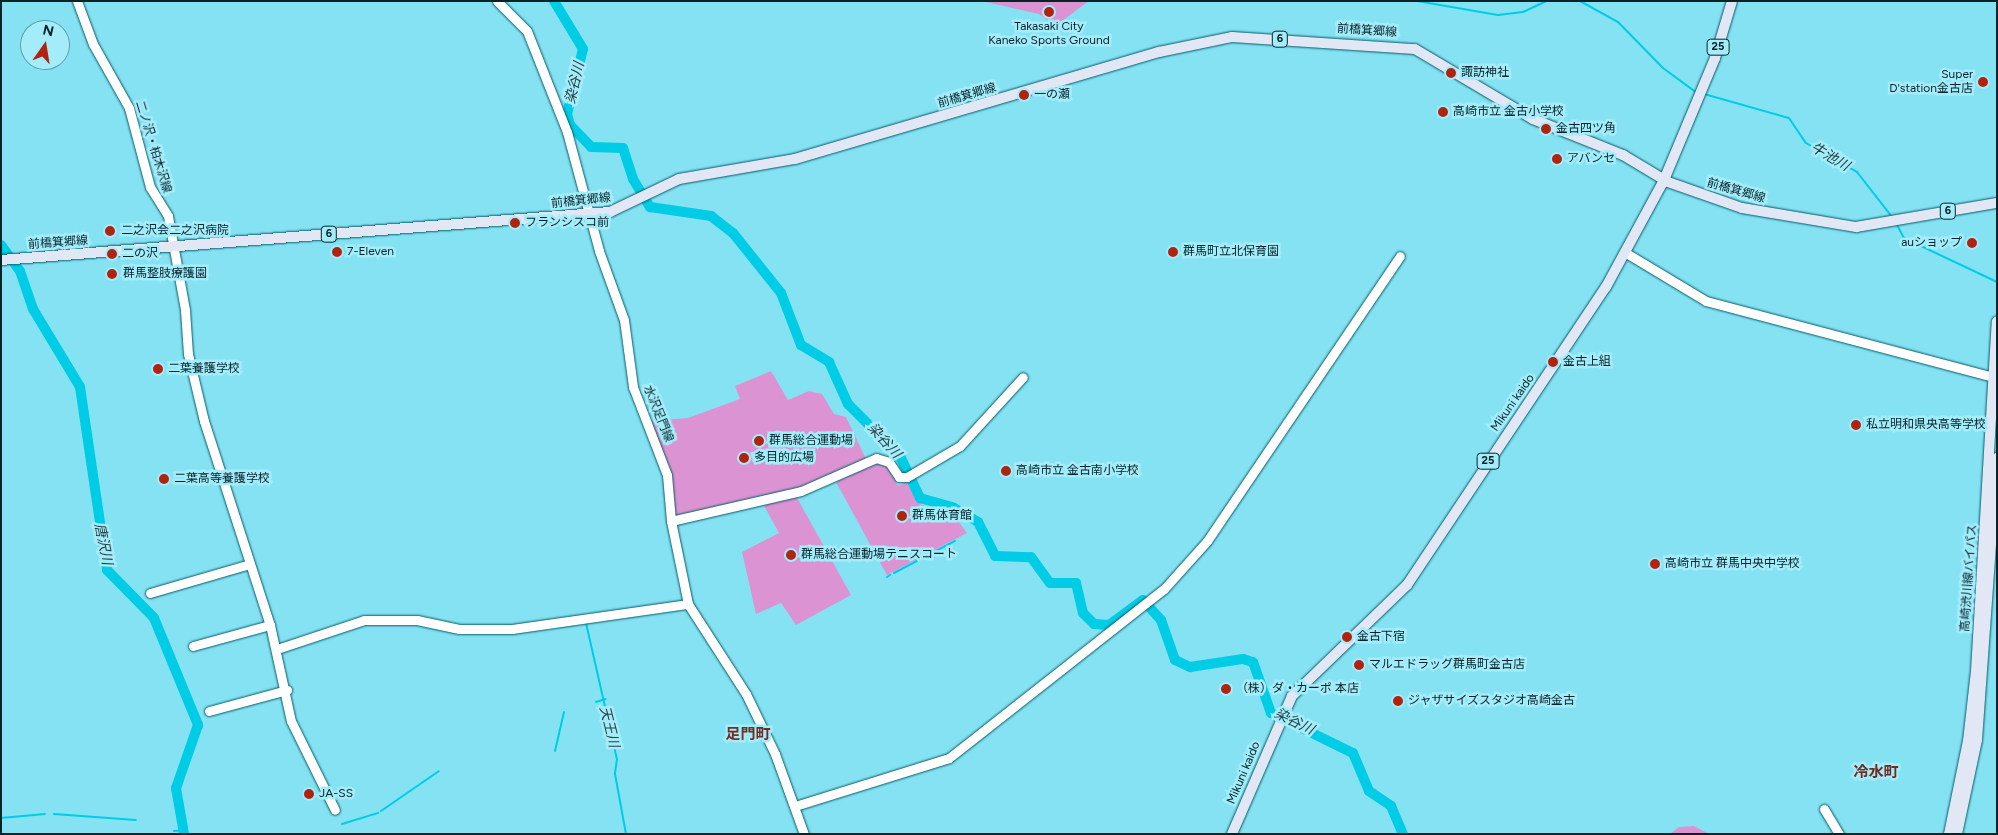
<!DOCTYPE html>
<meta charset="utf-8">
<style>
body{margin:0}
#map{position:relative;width:1998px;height:835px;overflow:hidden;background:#84e2f3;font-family:Figtree,"Noto Sans JP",sans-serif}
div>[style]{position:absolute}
.green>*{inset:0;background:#dc93d3}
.stream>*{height:2px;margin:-1px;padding:0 1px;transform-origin:1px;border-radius:1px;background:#01cce5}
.river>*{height:10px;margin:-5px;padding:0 5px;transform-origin:5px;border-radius:5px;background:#01cce5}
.roads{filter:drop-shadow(0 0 1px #055b67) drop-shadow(0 0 1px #055b67)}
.secondary>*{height:9px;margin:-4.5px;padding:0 4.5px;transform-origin:4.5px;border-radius:4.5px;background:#fff}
.primary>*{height:10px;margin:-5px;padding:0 5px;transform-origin:5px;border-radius:5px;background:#e2e7f5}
.dots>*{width:14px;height:14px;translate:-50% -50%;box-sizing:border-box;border:2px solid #a4ecfa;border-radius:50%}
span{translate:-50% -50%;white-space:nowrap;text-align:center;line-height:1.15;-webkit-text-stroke:5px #a4ecfa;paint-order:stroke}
.shield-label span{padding:1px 4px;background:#a4ecfa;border:1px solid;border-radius:4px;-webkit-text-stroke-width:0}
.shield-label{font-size:11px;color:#05242a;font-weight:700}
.poi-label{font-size:12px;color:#05242a}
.left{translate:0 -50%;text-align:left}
.right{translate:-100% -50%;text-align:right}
.street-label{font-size:12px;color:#05242a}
.water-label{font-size:14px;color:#284247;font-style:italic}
.quarter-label{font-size:15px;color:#712d22;font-weight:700}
.frame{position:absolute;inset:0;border:2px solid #05242a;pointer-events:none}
.north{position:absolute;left:20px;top:20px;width:50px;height:50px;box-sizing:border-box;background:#a4ecfa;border:1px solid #649ca7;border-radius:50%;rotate:13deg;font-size:14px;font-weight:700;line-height:20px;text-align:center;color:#05242a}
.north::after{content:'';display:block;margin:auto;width:18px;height:22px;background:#b12311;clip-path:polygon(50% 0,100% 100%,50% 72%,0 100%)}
</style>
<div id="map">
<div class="green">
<div style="clip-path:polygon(982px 1px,1089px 1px,1055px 26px,1039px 14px)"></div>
<div style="clip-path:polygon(771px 371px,788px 400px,809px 391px,822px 394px,834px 414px,846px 417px,866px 459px,802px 487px,674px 516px,671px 475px,651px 421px,688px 418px,740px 399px,735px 386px)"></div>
<div style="clip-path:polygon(876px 463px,888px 467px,898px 486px,906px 482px,920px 504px,959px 522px,967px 533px,887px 575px,836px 482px)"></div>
<div style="clip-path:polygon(796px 496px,851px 595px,796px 625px,781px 603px,756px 614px,742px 552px,779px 533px,763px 504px)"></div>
<div style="clip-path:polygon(1694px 826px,1709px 834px,1670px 834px,1679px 827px)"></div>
</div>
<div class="stream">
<div style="left:1417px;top:1px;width:82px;rotate:9.8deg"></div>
<div style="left:1498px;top:15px;width:25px;rotate:-7deg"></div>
<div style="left:1523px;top:12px;width:26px;rotate:-25deg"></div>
<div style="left:1580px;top:1px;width:43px;rotate:28.9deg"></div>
<div style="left:1618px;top:22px;width:64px;rotate:45.6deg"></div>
<div style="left:1663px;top:68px;width:42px;rotate:36.3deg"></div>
<div style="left:1704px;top:94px;width:88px;rotate:15.8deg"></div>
<div style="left:1789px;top:118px;width:30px;rotate:56deg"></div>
<div style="left:1806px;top:143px;width:59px;rotate:29.6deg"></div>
<div style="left:1857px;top:172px;width:57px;rotate:52.1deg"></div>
<div style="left:1897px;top:225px;width:15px;rotate:62deg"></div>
<div style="left:1904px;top:238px;width:103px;rotate:25.3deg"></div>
<div style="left:894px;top:573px;width:69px;rotate:-27.7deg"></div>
<div style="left:887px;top:577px;width:4px;rotate:-34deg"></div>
<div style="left:586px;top:623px;width:139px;rotate:77.2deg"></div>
<div style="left:617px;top:759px;width:15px;rotate:98deg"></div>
<div style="left:615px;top:774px;width:61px;rotate:79.6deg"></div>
<div style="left:596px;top:702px;width:10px;rotate:-17deg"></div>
<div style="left:555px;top:751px;width:40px;rotate:-77deg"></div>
<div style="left:381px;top:811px;width:70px;rotate:-34.6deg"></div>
<div style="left:54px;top:814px;width:82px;rotate:4.2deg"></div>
<div style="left:1px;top:818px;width:44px;rotate:-5.2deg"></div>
<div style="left:342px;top:824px;width:38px;rotate:-17deg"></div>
<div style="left:174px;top:831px;width:13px;rotate:-4deg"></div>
</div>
<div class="river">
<div style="left:554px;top:1px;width:56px;rotate:58.9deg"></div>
<div style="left:583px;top:49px;width:67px;rotate:103.8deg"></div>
<div style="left:567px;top:114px;width:11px;rotate:75deg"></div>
<div style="left:570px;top:125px;width:30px;rotate:46deg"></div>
<div style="left:591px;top:147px;width:32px;rotate:2deg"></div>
<div style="left:623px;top:148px;width:33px;rotate:72deg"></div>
<div style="left:633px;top:179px;width:33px;rotate:59deg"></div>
<div style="left:650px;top:207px;width:62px;rotate:8.4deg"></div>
<div style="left:711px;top:216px;width:28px;rotate:38deg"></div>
<div style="left:733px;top:233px;width:77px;rotate:51.3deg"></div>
<div style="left:781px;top:293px;width:56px;rotate:69deg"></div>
<div style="left:801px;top:345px;width:33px;rotate:31deg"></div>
<div style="left:829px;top:362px;width:46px;rotate:65.7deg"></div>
<div style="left:848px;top:404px;width:74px;rotate:45deg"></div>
<div style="left:900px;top:456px;width:47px;rotate:64.5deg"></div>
<div style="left:920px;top:498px;width:35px;rotate:16deg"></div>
<div style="left:954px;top:508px;width:28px;rotate:30deg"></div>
<div style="left:978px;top:522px;width:38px;rotate:63deg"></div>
<div style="left:995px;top:556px;width:36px;rotate:2deg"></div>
<div style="left:1031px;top:557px;width:32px;rotate:54deg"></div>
<div style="left:1050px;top:583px;width:26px"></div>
<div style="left:1076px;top:583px;width:31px;rotate:77deg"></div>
<div style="left:1083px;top:613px;width:16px;rotate:45deg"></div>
<div style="left:1094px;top:624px;width:15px;rotate:4deg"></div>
<div style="left:1109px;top:625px;width:42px;rotate:-36.3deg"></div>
<div style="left:1143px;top:600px;width:27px;rotate:48deg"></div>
<div style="left:1161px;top:620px;width:42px;rotate:70.7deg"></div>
<div style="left:1175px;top:660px;width:17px;rotate:25deg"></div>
<div style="left:1190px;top:667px;width:54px;rotate:-8.6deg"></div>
<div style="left:1243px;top:659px;width:10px;rotate:17deg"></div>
<div style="left:1253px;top:662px;width:54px;rotate:70.6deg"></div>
<div style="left:1271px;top:713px;width:91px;rotate:26deg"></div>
<div style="left:1353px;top:753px;width:41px;rotate:67.2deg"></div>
<div style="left:1369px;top:791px;width:27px;rotate:34deg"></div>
<div style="left:1391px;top:806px;width:30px;rotate:67deg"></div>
<div style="left:1px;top:245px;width:32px;rotate:54deg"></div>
<div style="left:20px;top:271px;width:40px;rotate:71.1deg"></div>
<div style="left:33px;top:309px;width:91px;rotate:58.9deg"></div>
<div style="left:80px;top:387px;width:185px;rotate:81.6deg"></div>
<div style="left:107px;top:570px;width:67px;rotate:45.6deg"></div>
<div style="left:154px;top:618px;width:116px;rotate:67.6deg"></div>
<div style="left:198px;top:725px;width:67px;rotate:109.2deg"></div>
<div style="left:176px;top:788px;width:47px;rotate:80.1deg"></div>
</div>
<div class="roads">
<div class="secondary">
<div style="left:77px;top:1px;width:46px;rotate:69.6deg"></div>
<div style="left:93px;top:44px;width:73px;rotate:60.6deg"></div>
<div style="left:129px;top:108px;width:82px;rotate:75.1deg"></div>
<div style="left:150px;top:187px;width:34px;rotate:58deg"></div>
<div style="left:168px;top:216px;width:96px;rotate:79.7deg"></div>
<div style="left:185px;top:310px;width:44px;rotate:86.1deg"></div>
<div style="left:188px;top:354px;width:69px;rotate:76.6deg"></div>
<div style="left:204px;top:421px;width:214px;rotate:72.1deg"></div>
<div style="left:270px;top:625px;width:98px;rotate:77.7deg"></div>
<div style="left:291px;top:721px;width:99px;rotate:63.7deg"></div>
<div style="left:497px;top:1px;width:42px;rotate:45deg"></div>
<div style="left:527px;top:31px;width:109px;rotate:68.4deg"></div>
<div style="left:567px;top:132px;width:123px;rotate:74.9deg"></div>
<div style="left:599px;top:251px;width:73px;rotate:70.1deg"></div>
<div style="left:624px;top:320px;width:68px;rotate:82.3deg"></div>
<div style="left:633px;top:387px;width:94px;rotate:68.9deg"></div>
<div style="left:667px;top:475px;width:46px;rotate:85deg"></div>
<div style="left:671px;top:521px;width:85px;rotate:78.4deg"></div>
<div style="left:688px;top:604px;width:107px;rotate:57.2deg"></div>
<div style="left:746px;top:694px;width:67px;rotate:64.2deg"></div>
<div style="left:775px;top:754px;width:85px;rotate:70.1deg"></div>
<div style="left:1626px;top:253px;width:93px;rotate:31deg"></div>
<div style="left:1706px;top:301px;width:301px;rotate:14.8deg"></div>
<div style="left:671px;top:521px;width:133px;rotate:-13deg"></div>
<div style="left:801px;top:491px;width:82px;rotate:-23.7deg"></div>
<div style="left:876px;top:458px;width:14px;rotate:17deg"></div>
<div style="left:889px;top:462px;width:18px;rotate:56deg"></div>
<div style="left:899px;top:477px;width:8px"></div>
<div style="left:907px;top:477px;width:61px;rotate:-30.3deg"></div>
<div style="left:960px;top:446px;width:93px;rotate:-47.6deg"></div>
<div style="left:150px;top:593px;width:104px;rotate:-16.2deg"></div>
<div style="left:193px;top:646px;width:80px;rotate:-15.3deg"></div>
<div style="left:277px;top:649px;width:92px;rotate:-18.4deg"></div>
<div style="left:364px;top:620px;width:53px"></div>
<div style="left:417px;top:620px;width:43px;rotate:12.1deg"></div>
<div style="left:459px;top:629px;width:53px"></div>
<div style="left:512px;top:629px;width:178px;rotate:-8.1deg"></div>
<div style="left:209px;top:711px;width:81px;rotate:-15.1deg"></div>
<div style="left:795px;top:806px;width:161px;rotate:-17.3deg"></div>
<div style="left:949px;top:758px;width:273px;rotate:-38.2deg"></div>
<div style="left:1164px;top:589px;width:64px;rotate:-48.1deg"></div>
<div style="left:1207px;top:541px;width:344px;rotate:-55.9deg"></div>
<div style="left:1824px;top:809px;width:29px;rotate:59deg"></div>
</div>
<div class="primary">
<div style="left:1px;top:260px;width:611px;rotate:-4.51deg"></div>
<div style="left:610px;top:212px;width:76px;rotate:-25.6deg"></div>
<div style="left:679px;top:179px;width:118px;rotate:-9.8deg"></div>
<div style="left:795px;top:159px;width:379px;rotate:-16.4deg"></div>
<div style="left:1159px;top:52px;width:75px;rotate:-11.6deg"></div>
<div style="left:1232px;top:37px;width:183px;rotate:3.8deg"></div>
<div style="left:1415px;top:49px;width:137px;rotate:30.7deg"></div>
<div style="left:1533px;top:119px;width:97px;rotate:21.8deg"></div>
<div style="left:1623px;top:155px;width:52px;rotate:31deg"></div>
<div style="left:1668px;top:182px;width:78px;rotate:19.4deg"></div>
<div style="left:1742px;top:208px;width:116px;rotate:9.5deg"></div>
<div style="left:1856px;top:227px;width:143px;rotate:-9.7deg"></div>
<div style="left:1232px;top:834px;width:150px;rotate:-66.5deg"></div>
<div style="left:1292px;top:696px;width:160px;rotate:-44deg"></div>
<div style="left:1407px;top:585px;width:358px;rotate:-56.3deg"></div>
<div style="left:1606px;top:287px;width:122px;rotate:-61.5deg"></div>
<div style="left:1664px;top:180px;width:132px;rotate:-67.3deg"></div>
<div style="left:1715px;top:58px;width:59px;rotate:-73.4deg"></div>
<div style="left:1949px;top:834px;width:95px;rotate:-78.5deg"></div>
<div style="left:1968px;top:741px;width:70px;rotate:-83.5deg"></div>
<div style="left:1976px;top:671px;width:350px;rotate:-86.6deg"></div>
<div style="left:1957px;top:834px;width:96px;rotate:-78deg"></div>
<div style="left:1977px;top:740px;width:283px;rotate:-85.9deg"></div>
</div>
</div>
<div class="dots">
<div style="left:1049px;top:12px;background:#b12311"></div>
<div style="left:1451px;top:73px;background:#b12311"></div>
<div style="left:1983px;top:82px;background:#b12311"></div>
<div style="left:1024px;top:95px;background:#b12311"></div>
<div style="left:1443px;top:112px;background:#b12311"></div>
<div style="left:1546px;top:129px;background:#b12311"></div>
<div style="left:1557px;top:159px;background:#b12311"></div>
<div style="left:515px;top:223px;background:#b12311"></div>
<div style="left:110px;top:231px;background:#b12311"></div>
<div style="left:1972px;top:243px;background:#b12311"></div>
<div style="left:337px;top:252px;background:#b12311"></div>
<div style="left:1173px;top:252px;background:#b12311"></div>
<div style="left:112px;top:254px;background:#b12311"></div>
<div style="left:112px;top:274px;background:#b12311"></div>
<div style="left:1553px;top:362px;background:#b12311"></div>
<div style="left:158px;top:369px;background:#b12311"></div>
<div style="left:1856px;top:425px;background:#b12311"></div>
<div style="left:759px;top:441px;background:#b12311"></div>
<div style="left:744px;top:458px;background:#b12311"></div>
<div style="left:1006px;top:471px;background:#b12311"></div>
<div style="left:164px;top:479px;background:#b12311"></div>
<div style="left:902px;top:516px;background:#b12311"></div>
<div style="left:791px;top:555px;background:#b12311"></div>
<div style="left:1655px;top:564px;background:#b12311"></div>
<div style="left:1347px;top:637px;background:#b12311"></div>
<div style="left:1359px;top:665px;background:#b12311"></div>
<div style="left:1226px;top:689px;background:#b12311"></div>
<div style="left:1398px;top:701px;background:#b12311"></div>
<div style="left:309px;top:794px;background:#b12311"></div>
</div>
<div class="shield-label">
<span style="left:1280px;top:39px">6</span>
<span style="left:1718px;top:47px">25</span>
<span style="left:1948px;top:211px">6</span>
<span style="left:329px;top:234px">6</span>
<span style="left:1488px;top:461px">25</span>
</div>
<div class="poi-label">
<span style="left:1049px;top:34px">Takasaki City<br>Kaneko Sports Ground</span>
<span class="left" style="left:1461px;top:73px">諏訪神社</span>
<span class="right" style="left:1973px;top:82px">Super<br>D'station金古店</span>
<span class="left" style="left:1034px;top:95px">一の瀬</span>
<span class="left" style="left:1453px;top:112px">高崎市立 金古小学校</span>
<span class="left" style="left:1556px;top:129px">金古四ツ角</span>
<span class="left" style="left:1567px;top:159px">アバンセ</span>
<span class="left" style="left:525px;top:223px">フランシスコ前</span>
<span class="left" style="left:121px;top:231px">二之沢会二之沢病院</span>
<span class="right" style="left:1962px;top:243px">auショップ</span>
<span class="left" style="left:347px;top:252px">7-Eleven</span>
<span class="left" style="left:1183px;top:252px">群馬町立北保育園</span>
<span class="left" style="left:122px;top:254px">二の沢</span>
<span class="left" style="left:123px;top:274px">群馬整肢療護園</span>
<span class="left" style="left:1563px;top:362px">金古上組</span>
<span class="left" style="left:168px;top:369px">二葉養護学校</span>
<span class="left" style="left:1866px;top:425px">私立明和県央高等学校</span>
<span class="left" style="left:769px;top:441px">群馬総合運動場</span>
<span class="left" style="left:754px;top:458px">多目的広場</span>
<span class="left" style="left:1016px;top:471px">高崎市立 金古南小学校</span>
<span class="left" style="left:174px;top:479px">二葉高等養護学校</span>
<span class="left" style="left:912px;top:516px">群馬体育館</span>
<span class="left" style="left:801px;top:555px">群馬総合運動場テニスコート</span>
<span class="left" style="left:1665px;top:564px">高崎市立 群馬中央中学校</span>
<span class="left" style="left:1357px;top:637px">金古下宿</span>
<span class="left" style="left:1369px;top:665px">マルエドラッグ群馬町金古店</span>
<span class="left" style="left:1236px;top:689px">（株）ダ・カーポ 本店</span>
<span class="left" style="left:1408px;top:701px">ジャザサイズスタジオ高崎金古</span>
<span class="left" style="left:319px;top:794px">JA-SS</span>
</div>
<div class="street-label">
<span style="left:1367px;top:31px;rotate:4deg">前橋箕郷線</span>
<span style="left:967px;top:96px;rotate:-16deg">前橋箕郷線</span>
<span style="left:153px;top:147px;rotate:73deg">二ノ沢・柏木沢線</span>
<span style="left:1736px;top:191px;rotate:16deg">前橋箕郷線</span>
<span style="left:581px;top:201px;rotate:-6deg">前橋箕郷線</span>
<span style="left:58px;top:243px;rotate:-4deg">前橋箕郷線</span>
<span style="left:1513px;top:403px;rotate:-55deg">Mikuni kaido</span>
<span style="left:658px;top:414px;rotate:68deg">水沢足門線</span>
<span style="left:1969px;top:578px;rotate:-86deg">高崎渋川線バイパス</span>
<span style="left:1244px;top:773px;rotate:-67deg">Mikuni kaido</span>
</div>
<div class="water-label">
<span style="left:575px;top:83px;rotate:-77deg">染谷川</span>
<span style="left:1830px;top:157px;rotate:30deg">牛池川</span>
<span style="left:884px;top:441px;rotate:48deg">染谷川</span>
<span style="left:103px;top:544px;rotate:79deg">唐沢川</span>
<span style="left:1294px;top:722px;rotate:26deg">染谷川</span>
<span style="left:609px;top:727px;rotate:76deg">天王川</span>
</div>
<div class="quarter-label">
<span style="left:748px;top:735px">足門町</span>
<span style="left:1876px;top:773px">冷水町</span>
</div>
<div class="frame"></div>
<div class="north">N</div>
</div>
